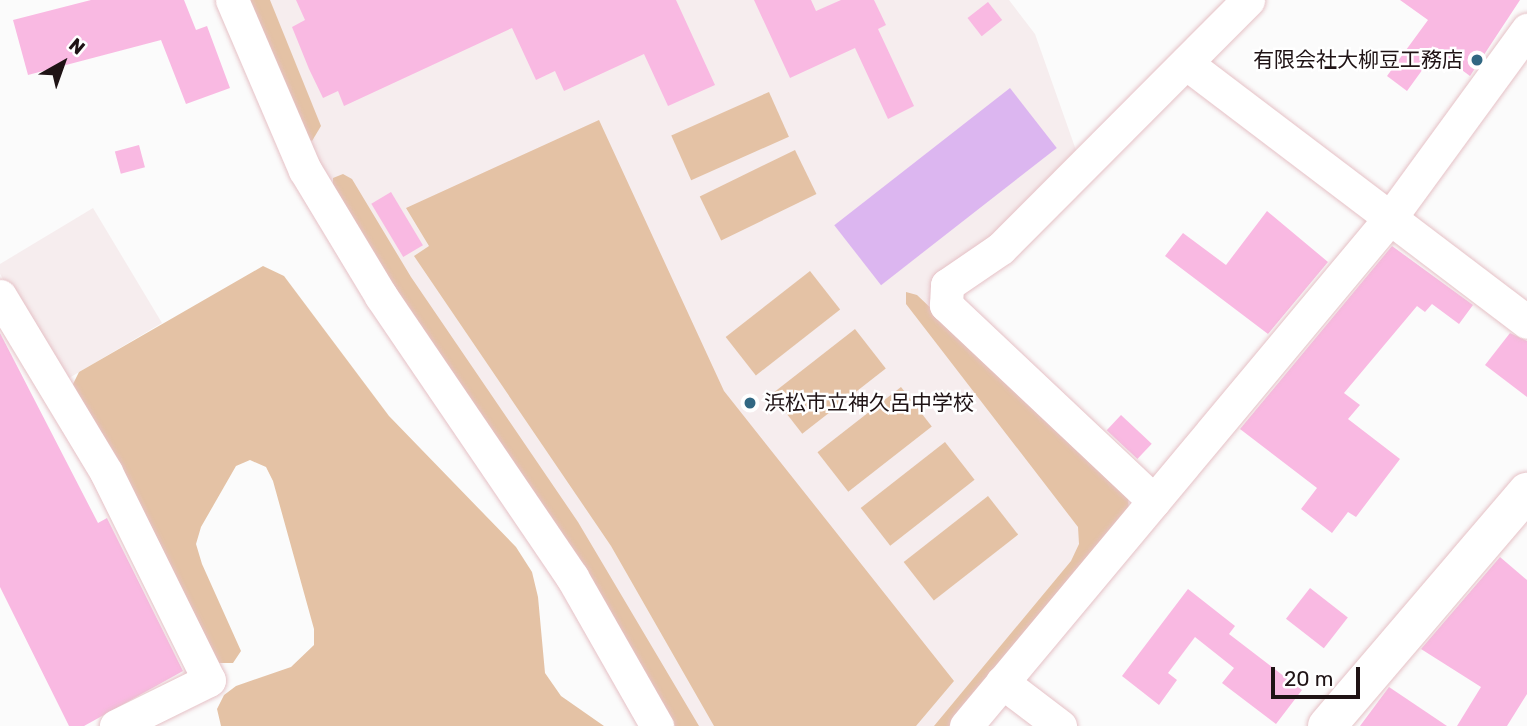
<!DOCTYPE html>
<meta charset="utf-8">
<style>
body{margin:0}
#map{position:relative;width:1527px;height:726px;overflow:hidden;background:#fbfbfb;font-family:Rubik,"Noto Sans JP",sans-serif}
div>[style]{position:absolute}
.built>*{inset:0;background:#f6edee}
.green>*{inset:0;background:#e4c2a5;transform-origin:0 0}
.water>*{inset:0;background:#dcb6f0;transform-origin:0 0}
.building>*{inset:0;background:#f9b9e2;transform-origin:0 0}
.roads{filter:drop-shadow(0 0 2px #e5c1c6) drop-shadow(0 0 2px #e5c1c6)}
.minor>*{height:33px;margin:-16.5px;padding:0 16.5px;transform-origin:16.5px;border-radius:16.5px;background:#fff}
.tertiary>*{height:38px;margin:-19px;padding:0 19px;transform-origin:19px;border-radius:19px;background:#fff}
.dots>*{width:19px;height:19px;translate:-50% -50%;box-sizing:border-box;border:4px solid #fff;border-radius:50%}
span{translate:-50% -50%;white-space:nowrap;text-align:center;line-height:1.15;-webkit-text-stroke:5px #fff;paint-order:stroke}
.poi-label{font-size:21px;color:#1f1315}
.right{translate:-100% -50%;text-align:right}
.left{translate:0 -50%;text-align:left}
.north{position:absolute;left:28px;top:28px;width:70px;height:70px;-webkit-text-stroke:5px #fff;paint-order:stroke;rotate:40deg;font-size:19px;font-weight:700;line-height:28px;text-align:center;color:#1f1315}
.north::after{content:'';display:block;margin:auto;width:24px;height:32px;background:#1f1315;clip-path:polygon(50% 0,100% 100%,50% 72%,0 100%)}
.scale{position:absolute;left:1271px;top:667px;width:89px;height:32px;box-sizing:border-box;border:4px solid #1f1315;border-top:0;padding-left:9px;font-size:21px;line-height:24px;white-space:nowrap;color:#1f1315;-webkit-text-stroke:5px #fff;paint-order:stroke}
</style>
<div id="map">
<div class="built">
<div style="clip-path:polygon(246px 0,1009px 0,1035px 34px,1077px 153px,992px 238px,934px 277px,1128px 495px,949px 726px,673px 726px,327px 182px)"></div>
<div style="clip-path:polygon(93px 208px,162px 323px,64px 381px,0 274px,0 264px)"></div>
</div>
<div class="green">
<div style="clip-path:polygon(246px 0,270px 0,321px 126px,312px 141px,301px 135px)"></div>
<div style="left:769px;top:92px;width:49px;height:107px;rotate:66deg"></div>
<div style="clip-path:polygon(599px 120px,724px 391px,954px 681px,916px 726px,714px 726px,611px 546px,414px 256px,429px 246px,406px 208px)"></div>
<div style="left:795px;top:150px;width:49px;height:106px;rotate:64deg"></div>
<div style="clip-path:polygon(343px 174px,352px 179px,411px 277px,578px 522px,699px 726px,673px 726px,333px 190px,333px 178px)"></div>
<div style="clip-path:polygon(263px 266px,284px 276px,389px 416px,516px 547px,532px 572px,538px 597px,545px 673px,561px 696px,604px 726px,221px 726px,217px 709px,224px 695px,236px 686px,291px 667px,314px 645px,314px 629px,273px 481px,266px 467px,250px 460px,236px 466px,201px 527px,196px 544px,202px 564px,241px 651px,233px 663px,219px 663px,71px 388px,79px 372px)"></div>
<div style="left:810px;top:271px;width:49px;height:107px;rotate:52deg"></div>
<div style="clip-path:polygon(906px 292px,917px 295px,1128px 495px,1129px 510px,949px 726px,934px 726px,1071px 561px,1079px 544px,1078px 527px,906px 304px)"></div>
<div style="left:855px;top:329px;width:50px;height:106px;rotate:52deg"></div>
<div style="left:901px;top:387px;width:50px;height:106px;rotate:52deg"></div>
<div style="left:945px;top:442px;width:48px;height:107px;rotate:52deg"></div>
<div style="left:988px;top:496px;width:49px;height:107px;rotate:52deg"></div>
</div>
<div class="water">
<div style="left:1010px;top:88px;width:76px;height:223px;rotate:52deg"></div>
</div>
<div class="building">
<div style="clip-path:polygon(91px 0,184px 0,196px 30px,207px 26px,230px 88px,186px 104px,161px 40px,28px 75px,13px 20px)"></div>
<div style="clip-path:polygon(296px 0,676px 0,715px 85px,668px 106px,644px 54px,564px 91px,555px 71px,536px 80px,512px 28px,344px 106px,338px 91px,323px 98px,309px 69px,292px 27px,305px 20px)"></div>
<div style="clip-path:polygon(754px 0,811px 0,816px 11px,841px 0,874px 0,886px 25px,878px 29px,914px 106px,888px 119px,855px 48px,790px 78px)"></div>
<div style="clip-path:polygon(1400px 0,1520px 0,1470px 76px,1436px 51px,1407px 91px,1387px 76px,1428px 20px)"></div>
<div style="left:988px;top:2px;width:23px;height:26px;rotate:52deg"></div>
<div style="left:139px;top:145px;width:23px;height:25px;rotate:75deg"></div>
<div style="left:391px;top:192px;width:62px;height:23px;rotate:59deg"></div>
<div style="clip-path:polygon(1267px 211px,1328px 262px,1268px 334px,1165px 256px,1183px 233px,1226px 265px)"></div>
<div style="clip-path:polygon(1392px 246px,1473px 305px,1459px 324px,1432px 304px,1425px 312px,1417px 306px,1344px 393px,1360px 405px,1348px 419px,1400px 459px,1356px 517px,1348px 512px,1332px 533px,1301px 509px,1317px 488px,1240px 429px)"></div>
<div style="clip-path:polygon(0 333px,98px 523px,107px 518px,183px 671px,84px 726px,69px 726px,0 587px)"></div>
<div style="clip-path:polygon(1510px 333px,1527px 341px,1527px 397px,1485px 365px)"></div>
<div style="left:1121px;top:415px;width:42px;height:21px;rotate:43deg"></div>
<div style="clip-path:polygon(1500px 557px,1527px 580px,1527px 694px,1507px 726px,1457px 726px,1481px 687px,1421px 649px)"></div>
<div style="left:1310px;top:588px;width:48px;height:39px;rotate:38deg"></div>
<div style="clip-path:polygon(1188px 589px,1235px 626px,1229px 634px,1302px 690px,1276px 724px,1222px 683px,1234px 668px,1195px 637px,1168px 673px,1177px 680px,1159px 705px,1122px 676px)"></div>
<div style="clip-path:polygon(1389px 687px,1447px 726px,1360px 726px)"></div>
</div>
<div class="roads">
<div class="minor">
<div style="left:232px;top:0;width:185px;rotate:66.8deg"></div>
<div style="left:305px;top:170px;width:147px;rotate:58.9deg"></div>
<div style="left:381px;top:296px;width:340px;rotate:55.8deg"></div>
<div style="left:572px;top:577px;width:172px;rotate:60.3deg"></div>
<div style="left:1186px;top:63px;width:428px;rotate:37.2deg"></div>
<div style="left:0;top:296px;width:205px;rotate:58.9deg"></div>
<div style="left:106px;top:472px;width:232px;rotate:63.7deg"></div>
<div style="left:209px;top:680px;width:104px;rotate:153.7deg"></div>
<div style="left:1154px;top:501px;width:286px;rotate:-136.7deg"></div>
<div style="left:946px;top:305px;width:20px;rotate:-87deg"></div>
<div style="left:947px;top:285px;width:65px;rotate:-34.4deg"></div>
<div style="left:1001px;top:248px;width:350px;rotate:-45.1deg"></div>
<div style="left:1002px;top:682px;width:73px;rotate:37.2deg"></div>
<div style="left:966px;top:726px;width:662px;rotate:-50.15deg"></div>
<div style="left:1390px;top:218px;width:233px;rotate:-53.9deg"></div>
</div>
<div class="tertiary">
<div style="left:1327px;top:726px;width:308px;rotate:-49.5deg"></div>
</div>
</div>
<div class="dots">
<div style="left:1477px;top:60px;background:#316782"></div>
<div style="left:750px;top:403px;background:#316782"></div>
</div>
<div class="poi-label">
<span class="right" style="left:1463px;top:60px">有限会社大柳豆工務店</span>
<span class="left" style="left:764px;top:403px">浜松市立神久呂中学校</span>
</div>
<div class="north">N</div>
<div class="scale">20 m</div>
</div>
